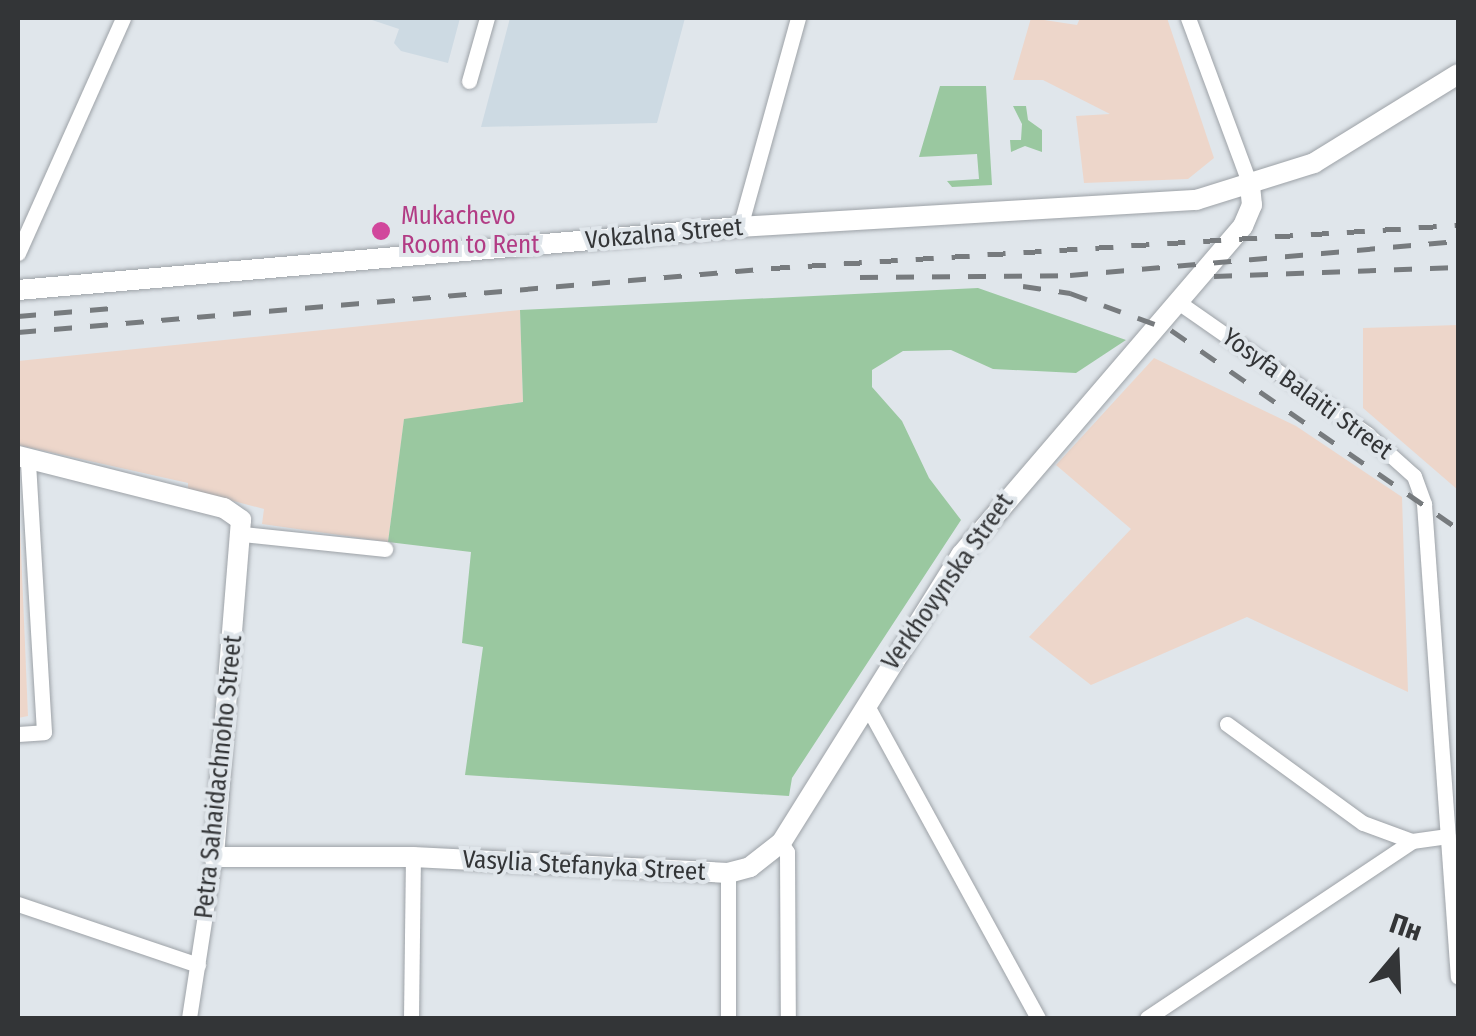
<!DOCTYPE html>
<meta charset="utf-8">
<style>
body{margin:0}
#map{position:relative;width:1476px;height:1036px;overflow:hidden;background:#e0e6eb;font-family:"Fira Sans Condensed",sans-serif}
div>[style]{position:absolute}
.built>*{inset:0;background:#cddae3}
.industrial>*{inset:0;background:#edd6ca}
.green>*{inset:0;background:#9ac8a0}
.roads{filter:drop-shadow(0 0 2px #9da2a7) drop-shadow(0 0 2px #9da2a7)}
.minor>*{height:15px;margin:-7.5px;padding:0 7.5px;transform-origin:7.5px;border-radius:7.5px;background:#fff}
.tertiary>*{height:20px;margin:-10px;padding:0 10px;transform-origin:10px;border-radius:10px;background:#fff}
.rail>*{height:5px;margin-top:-2.5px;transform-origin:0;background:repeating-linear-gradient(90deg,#777b7e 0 18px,transparent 0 36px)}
.dots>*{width:28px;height:28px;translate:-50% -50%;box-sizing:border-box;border:5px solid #e0e6eb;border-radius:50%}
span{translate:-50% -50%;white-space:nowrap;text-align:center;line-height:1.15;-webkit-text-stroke:8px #e0e6eb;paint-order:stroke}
.hotel-label{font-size:25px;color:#b23c85}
.left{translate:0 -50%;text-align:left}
.street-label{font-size:25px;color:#333537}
.frame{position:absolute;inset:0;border:20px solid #333537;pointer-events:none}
.north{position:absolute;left:1346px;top:906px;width:100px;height:100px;-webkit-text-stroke:8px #e0e6eb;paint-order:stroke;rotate:19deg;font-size:28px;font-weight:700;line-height:40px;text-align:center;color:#333537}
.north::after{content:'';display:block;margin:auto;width:35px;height:45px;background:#333537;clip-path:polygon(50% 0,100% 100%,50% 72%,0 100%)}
</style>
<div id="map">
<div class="built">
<div style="clip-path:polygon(366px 18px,460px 18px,448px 63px,401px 51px,394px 43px,399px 29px)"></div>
<div style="clip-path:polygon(510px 18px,685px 18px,657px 123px,481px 127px)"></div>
</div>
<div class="industrial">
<div style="clip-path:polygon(1031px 18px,1077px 25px,1080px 18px,1167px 18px,1214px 158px,1188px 179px,1084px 183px,1076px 116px,1110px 114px,1043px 80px,1013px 80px)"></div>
<div style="clip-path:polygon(520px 310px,523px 402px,404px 420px,388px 542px,262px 524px,264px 509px,188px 489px,188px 483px,18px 445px,18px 361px)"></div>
<div style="clip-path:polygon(1458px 325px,1458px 490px,1363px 408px,1363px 328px)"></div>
<div style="clip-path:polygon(1154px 358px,1296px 426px,1402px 497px,1408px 692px,1247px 617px,1091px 685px,1029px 637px,1131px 529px,1056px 465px)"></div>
<div style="clip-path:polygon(18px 479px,28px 716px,18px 718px)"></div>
</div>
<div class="green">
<div style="clip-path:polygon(940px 86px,986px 86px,992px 185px,952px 187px,947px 181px,979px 179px,977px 154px,919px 157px)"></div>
<div style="clip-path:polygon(1013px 106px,1026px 106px,1028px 120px,1042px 130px,1042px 152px,1025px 146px,1011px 152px,1010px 140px,1021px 140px,1022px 124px)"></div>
<div style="clip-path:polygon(978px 288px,1126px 340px,1076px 373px,993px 369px,951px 350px,903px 351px,872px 370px,872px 387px,902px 421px,929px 478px,961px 520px,792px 778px,789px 796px,465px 775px,483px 647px,462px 643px,471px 552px,388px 542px,404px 419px,523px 402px,520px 310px)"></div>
</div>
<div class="roads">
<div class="minor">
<div style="left:1188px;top:18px;width:178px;rotate:69.6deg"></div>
<div style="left:469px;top:81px;width:66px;rotate:-74.1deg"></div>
<div style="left:740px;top:227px;width:217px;rotate:-74.5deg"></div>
<div style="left:18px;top:253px;width:257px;rotate:-65.9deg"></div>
<div style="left:1178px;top:302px;width:231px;rotate:34.9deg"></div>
<div style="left:1367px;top:434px;width:63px;rotate:41.8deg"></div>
<div style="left:1414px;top:476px;width:30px;rotate:70deg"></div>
<div style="left:1424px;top:504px;width:474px;rotate:85.9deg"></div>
<div style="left:243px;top:534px;width:143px;rotate:6deg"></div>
<div style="left:866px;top:704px;width:358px;rotate:61.3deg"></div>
<div style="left:1227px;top:724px;width:168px;rotate:36.1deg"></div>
<div style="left:1363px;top:823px;width:52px;rotate:20.2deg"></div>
<div style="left:18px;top:734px;width:26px;rotate:-4deg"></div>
<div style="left:44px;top:732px;width:273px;rotate:-93.4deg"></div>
<div style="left:781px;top:843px;width:11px;rotate:56deg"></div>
<div style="left:787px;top:852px;width:166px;rotate:89.7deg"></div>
<div style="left:728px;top:873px;width:145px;rotate:90deg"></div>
<div style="left:18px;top:904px;width:190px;rotate:18.7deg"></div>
<div style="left:189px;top:1018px;width:163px;rotate:-81.2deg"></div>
<div style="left:411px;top:1018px;width:161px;rotate:-89.3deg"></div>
<div style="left:1147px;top:1018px;width:319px;rotate:-33.7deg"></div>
<div style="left:1412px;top:841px;width:36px;rotate:-8deg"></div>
</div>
<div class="tertiary">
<div style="left:18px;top:290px;width:725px;rotate:-4.99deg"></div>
<div style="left:740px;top:227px;width:457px;rotate:-3.4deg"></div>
<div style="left:1196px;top:200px;width:124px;rotate:-17.4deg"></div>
<div style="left:1314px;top:163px;width:169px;rotate:-31.7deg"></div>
<div style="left:18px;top:456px;width:212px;rotate:14.2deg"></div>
<div style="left:224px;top:508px;width:21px;rotate:35deg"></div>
<div style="left:241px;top:520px;width:338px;rotate:94.6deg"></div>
<div style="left:214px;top:857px;width:199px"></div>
<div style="left:413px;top:857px;width:315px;rotate:2.9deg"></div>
<div style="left:728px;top:873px;width:23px;rotate:-15deg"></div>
<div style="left:750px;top:867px;width:39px;rotate:-38deg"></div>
<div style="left:781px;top:843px;width:340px;rotate:-58deg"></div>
<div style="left:961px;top:555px;width:433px;rotate:-49.4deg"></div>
<div style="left:1243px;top:226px;width:23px;rotate:-67deg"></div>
<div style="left:1252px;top:205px;width:20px;rotate:-96deg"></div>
</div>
</div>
<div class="rail">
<div style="left:1214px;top:276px;width:244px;rotate:-2.1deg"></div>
<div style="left:860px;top:277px;width:210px;rotate:-0.5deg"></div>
<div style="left:1070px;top:275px;width:389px;rotate:-5deg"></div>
<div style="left:1023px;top:286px;width:48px;rotate:8.5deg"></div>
<div style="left:1070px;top:293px;width:108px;rotate:20.1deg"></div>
<div style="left:1171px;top:330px;width:349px;rotate:34.7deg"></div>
<div style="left:18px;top:316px;width:94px;rotate:-4.9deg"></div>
<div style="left:18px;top:332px;width:757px;rotate:-4.85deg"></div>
<div style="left:772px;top:268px;width:687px;rotate:-3.59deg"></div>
</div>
<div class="dots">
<div style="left:381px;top:231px;background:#d1479c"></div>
</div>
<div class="hotel-label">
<span class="left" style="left:401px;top:231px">Mukachevo<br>Room to Rent</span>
</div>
<div class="street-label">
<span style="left:664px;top:234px;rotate:-5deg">Vokzalna Street</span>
<span style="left:1307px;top:394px;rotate:36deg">Yosyfa Balaiti Street</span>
<span style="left:948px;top:582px;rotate:-55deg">Verkhovynska Street</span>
<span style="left:219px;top:777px;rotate:-84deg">Petra Sahaidachnoho Street</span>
<span style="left:584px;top:866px;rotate:3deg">Vasylia Stefanyka Street</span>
</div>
<div class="frame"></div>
<div class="north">Пн</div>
</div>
